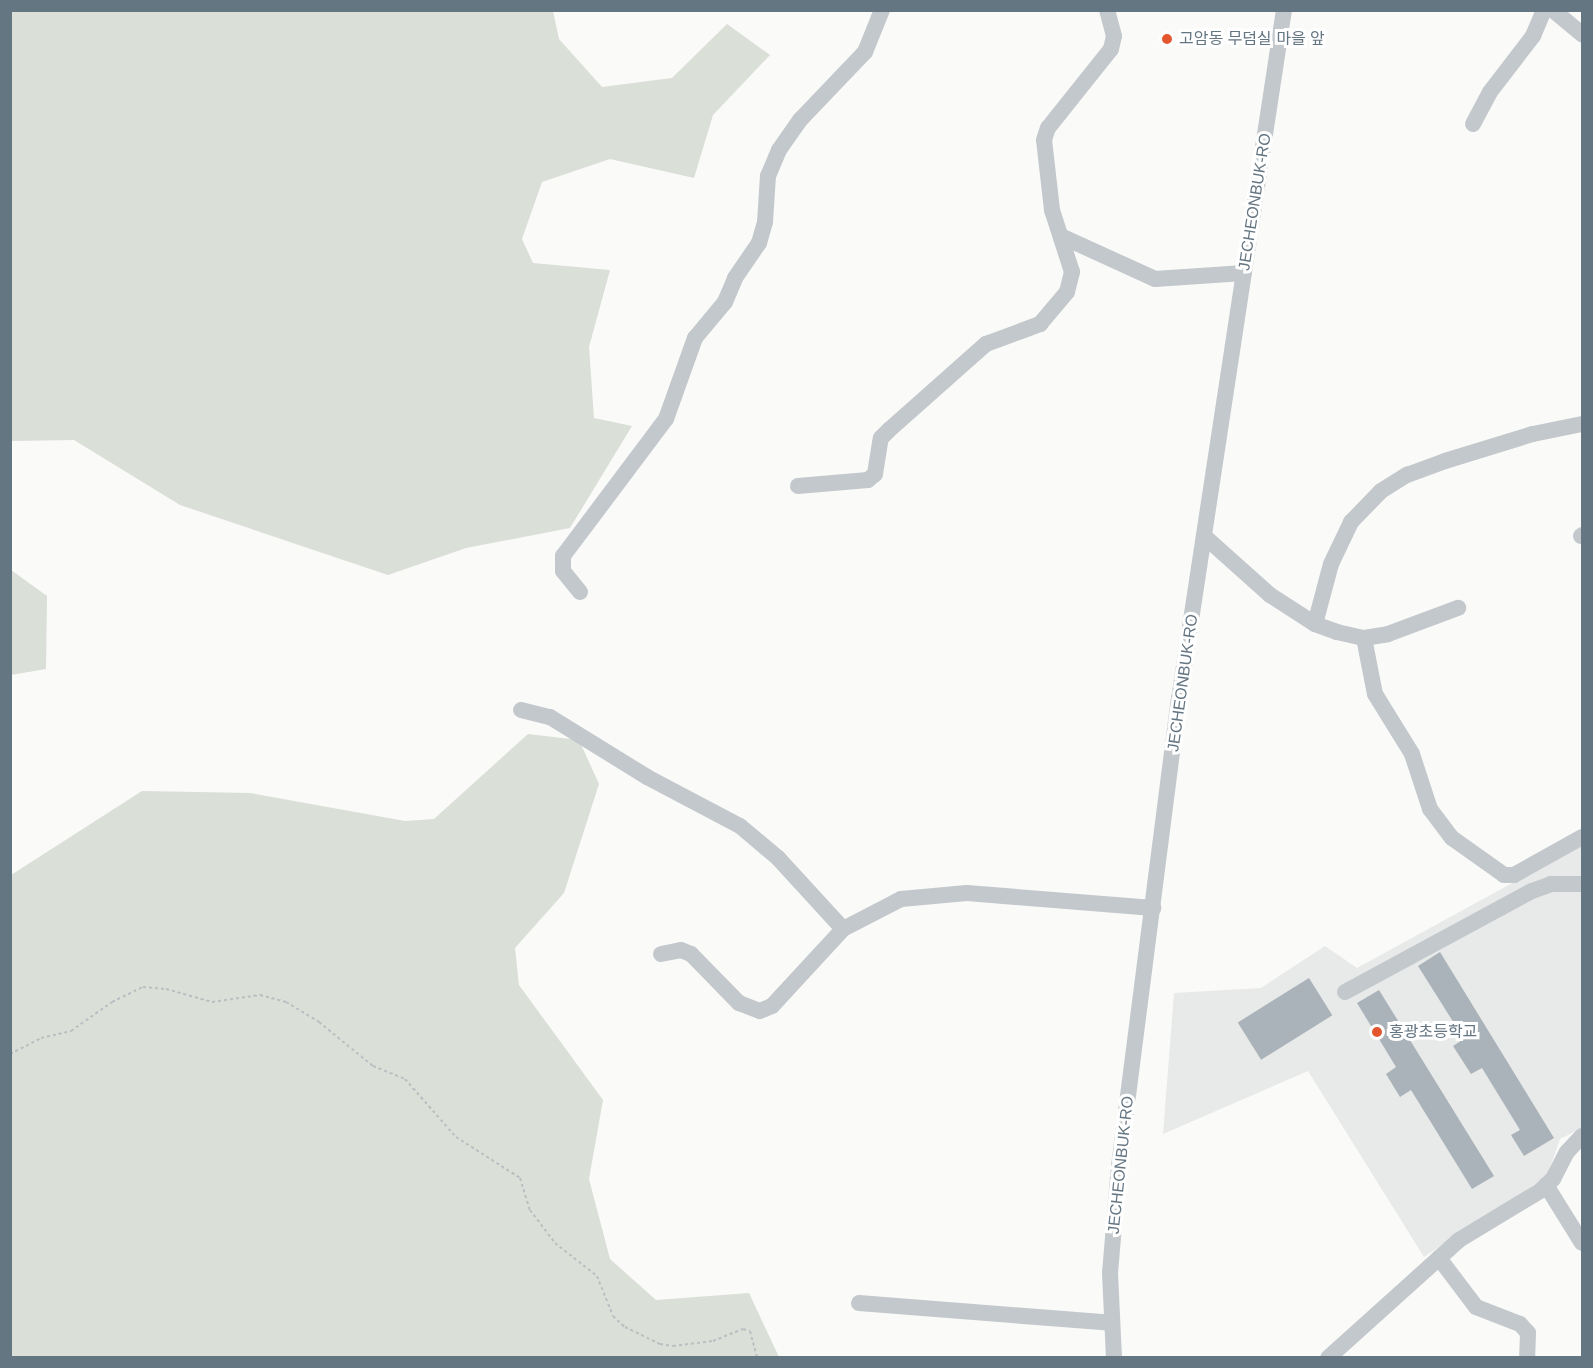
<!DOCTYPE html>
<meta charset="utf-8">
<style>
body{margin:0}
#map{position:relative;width:1593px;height:1368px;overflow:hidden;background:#fafaf8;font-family:Arial,"Noto Sans KR",sans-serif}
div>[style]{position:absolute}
.built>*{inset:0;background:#e8e9e9}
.green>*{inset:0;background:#dadfd7}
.building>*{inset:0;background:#aab3b9;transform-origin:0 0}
.path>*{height:2px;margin-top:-1px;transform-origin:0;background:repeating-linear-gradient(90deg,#bbbfc2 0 3px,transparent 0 6px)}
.minor>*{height:16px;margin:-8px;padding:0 8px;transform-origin:8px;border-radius:8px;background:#c3c8cc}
.dots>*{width:16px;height:16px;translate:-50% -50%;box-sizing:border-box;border:3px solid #fff;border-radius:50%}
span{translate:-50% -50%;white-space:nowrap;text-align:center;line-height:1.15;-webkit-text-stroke:6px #fff;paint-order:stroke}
.poi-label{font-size:16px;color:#657683}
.left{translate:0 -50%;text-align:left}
.street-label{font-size:16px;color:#657683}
.frame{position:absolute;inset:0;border:12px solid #657683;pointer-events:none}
</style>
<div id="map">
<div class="built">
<div style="clip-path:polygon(1582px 845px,1582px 1128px,1560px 1139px,1547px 1176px,1424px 1257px,1308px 1071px,1163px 1134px,1174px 993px,1261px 988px,1325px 946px,1357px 968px)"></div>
</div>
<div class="green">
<div style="clip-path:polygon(10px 11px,553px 11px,559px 39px,602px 87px,672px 78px,727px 24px,770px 55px,713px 115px,694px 178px,610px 159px,542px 182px,522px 239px,533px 263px,610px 270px,589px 347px,594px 418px,632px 426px,570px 528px,466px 548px,388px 575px,180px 505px,74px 440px,11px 441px)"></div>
<div style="clip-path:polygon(11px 570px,47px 596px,46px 669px,11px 675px)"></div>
<div style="clip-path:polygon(528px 734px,579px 740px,599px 784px,564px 893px,515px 948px,519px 985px,603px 1100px,589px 1179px,610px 1259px,656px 1300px,749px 1293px,779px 1357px,11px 1358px,11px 875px,142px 791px,250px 793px,405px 821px,434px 819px)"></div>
</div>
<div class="building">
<div style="clip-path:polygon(1440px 952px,1554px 1138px,1524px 1156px,1511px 1135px,1520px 1130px,1482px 1068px,1471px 1074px,1453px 1046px,1464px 1039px,1418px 966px)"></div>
<div style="left:1309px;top:978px;width:44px;height:84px;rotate:58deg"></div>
<div style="clip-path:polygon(1379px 990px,1494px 1176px,1472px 1189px,1411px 1090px,1400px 1097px,1386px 1074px,1396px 1067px,1357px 1003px)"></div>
</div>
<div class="path">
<div style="left:10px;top:1054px;width:35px;rotate:-27deg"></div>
<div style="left:41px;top:1038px;width:31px;rotate:-13deg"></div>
<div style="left:71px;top:1031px;width:50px;rotate:-35.3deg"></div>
<div style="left:112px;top:1002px;width:34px;rotate:-26deg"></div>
<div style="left:143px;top:987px;width:23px;rotate:5deg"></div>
<div style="left:166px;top:989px;width:48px;rotate:15.8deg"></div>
<div style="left:212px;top:1002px;width:49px;rotate:-8.3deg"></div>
<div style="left:260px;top:995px;width:27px;rotate:15deg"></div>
<div style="left:286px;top:1002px;width:39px;rotate:31deg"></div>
<div style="left:319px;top:1022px;width:70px;rotate:39.2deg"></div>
<div style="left:373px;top:1066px;width:35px;rotate:22deg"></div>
<div style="left:405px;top:1079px;width:77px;rotate:48.7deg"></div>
<div style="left:456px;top:1137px;width:76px;rotate:32.6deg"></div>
<div style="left:520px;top:1178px;width:34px;rotate:73deg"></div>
<div style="left:530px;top:1210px;width:41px;rotate:52.9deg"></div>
<div style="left:555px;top:1243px;width:53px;rotate:38.2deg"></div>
<div style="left:597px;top:1276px;width:43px;rotate:68.2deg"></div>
<div style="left:613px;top:1316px;width:16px;rotate:43deg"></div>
<div style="left:625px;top:1327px;width:39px;rotate:26deg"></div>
<div style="left:660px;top:1344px;width:13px;rotate:9deg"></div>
<div style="left:673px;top:1346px;width:40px;rotate:-7.1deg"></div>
<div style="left:713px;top:1341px;width:32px;rotate:-22deg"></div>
<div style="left:743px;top:1329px;width:7px;rotate:16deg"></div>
<div style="left:750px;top:1331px;width:28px;rotate:75deg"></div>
</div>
<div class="minor">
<div style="left:1553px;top:10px;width:38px;rotate:40deg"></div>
<div style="left:1473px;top:124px;width:36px;rotate:-62deg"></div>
<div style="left:1490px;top:92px;width:71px;rotate:-52.5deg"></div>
<div style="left:1533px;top:36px;width:28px;rotate:-67deg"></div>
<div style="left:1063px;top:237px;width:101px;rotate:24.5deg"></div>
<div style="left:1155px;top:279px;width:89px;rotate:-3.9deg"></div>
<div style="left:798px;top:486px;width:70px;rotate:-4.9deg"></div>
<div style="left:868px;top:480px;width:9px;rotate:-41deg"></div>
<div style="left:875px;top:474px;width:36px;rotate:-81deg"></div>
<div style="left:881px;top:438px;width:11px;rotate:-45deg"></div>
<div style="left:889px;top:430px;width:130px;rotate:-41.6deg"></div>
<div style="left:986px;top:344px;width:58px;rotate:-20.3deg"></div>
<div style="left:1040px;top:324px;width:42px;rotate:-49.8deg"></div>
<div style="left:1067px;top:292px;width:21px;rotate:-76deg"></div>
<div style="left:1072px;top:272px;width:65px;rotate:-107.9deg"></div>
<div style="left:1052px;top:210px;width:70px;rotate:-96.5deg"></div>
<div style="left:1044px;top:140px;width:13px;rotate:-72deg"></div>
<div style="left:1048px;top:128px;width:101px;rotate:-51.4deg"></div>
<div style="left:1111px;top:49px;width:13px;rotate:-77deg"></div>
<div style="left:1114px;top:36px;width:27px;rotate:-105deg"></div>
<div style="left:1204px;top:536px;width:89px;rotate:41.8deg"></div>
<div style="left:1270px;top:595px;width:54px;rotate:32.8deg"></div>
<div style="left:1315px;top:624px;width:23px;rotate:20deg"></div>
<div style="left:1337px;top:632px;width:28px;rotate:13deg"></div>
<div style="left:1364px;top:638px;width:24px;rotate:-9deg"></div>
<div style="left:1388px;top:634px;width:75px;rotate:-20.4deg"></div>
<div style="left:1581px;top:536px;width:1px;rotate:-45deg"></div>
<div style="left:580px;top:592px;width:27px;rotate:-129deg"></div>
<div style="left:563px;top:571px;width:15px;rotate:-90deg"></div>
<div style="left:563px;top:556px;width:171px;rotate:-53.1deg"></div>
<div style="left:666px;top:419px;width:86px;rotate:-70.3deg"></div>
<div style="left:695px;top:338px;width:47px;rotate:-50.2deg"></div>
<div style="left:725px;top:302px;width:26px;rotate:-67deg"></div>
<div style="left:735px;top:278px;width:42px;rotate:-55.6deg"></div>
<div style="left:759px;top:243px;width:22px;rotate:-74deg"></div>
<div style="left:765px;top:222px;width:46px;rotate:-86.3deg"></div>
<div style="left:768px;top:176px;width:28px;rotate:-67deg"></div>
<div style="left:779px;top:150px;width:37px;rotate:-55deg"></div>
<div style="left:800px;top:120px;width:94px;rotate:-46.3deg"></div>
<div style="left:865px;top:52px;width:45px;rotate:-68deg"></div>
<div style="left:1315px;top:624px;width:62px;rotate:-75.1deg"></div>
<div style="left:1331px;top:564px;width:47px;rotate:-64.5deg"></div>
<div style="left:1351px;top:522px;width:43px;rotate:-45.9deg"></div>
<div style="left:1381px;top:491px;width:31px;rotate:-32deg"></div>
<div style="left:1407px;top:475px;width:40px;rotate:-20.2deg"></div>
<div style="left:1445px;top:461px;width:92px;rotate:-17.1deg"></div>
<div style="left:1533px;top:434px;width:50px;rotate:-11.5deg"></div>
<div style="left:1364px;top:638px;width:57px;rotate:78.9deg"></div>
<div style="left:1375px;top:694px;width:70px;rotate:58.3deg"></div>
<div style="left:1412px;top:754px;width:58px;rotate:71.9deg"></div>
<div style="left:1430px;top:809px;width:36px;rotate:53deg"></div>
<div style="left:1452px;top:838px;width:64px;rotate:35.4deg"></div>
<div style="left:1504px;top:875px;width:10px"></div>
<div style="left:1514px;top:875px;width:78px;rotate:-29.2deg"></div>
<div style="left:521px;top:710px;width:30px;rotate:14deg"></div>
<div style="left:550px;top:717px;width:114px;rotate:31.7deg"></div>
<div style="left:647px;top:777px;width:105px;rotate:27.8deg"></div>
<div style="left:740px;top:826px;width:50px;rotate:40.1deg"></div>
<div style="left:778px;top:858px;width:96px;rotate:47.5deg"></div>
<div style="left:661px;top:954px;width:20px;rotate:-11deg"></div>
<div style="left:681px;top:950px;width:11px;rotate:22deg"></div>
<div style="left:691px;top:954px;width:69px;rotate:45.6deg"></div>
<div style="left:739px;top:1003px;width:22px;rotate:21deg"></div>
<div style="left:760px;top:1011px;width:13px;rotate:-23deg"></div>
<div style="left:772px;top:1006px;width:105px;rotate:-47.3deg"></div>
<div style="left:843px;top:929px;width:65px;rotate:-27.3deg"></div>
<div style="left:901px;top:899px;width:66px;rotate:-5.2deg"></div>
<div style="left:967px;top:893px;width:187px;rotate:4.6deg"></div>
<div style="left:1345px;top:992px;width:213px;rotate:-28.4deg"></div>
<div style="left:1532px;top:891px;width:20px;rotate:-20deg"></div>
<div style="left:1551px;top:884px;width:31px"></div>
<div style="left:1546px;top:1185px;width:68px;rotate:58.2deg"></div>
<div style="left:1439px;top:1258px;width:61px;rotate:52.9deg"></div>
<div style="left:1476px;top:1307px;width:47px;rotate:21.1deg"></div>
<div style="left:1520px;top:1324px;width:12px;rotate:48deg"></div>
<div style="left:1528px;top:1333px;width:25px;rotate:92deg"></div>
<div style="left:859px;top:1303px;width:253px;rotate:4.5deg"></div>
<div style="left:1114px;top:1358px;width:85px;rotate:-92.7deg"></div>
<div style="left:1110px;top:1273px;width:107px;rotate:-85.2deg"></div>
<div style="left:1119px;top:1166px;width:471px;rotate:-82.7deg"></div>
<div style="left:1179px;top:699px;width:697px;rotate:-81.34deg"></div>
<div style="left:1328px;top:1358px;width:176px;rotate:-42deg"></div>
<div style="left:1459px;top:1240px;width:95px;rotate:-31.2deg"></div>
<div style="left:1540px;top:1191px;width:18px;rotate:-43deg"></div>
<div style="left:1553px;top:1179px;width:30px;rotate:-63deg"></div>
<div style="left:1567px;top:1152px;width:22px;rotate:-47deg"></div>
</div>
<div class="dots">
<div style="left:1167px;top:39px;background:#e4572e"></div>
<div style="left:1377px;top:1032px;background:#e4572e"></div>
</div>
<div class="poi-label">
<span class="left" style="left:1179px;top:39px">고암동 무덤실 마을 앞</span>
<span class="left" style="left:1389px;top:1032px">홍광초등학교</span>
</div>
<div class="street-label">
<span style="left:1255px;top:202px;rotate:-81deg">JECHEONBUK-RO</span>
<span style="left:1183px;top:683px;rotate:-82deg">JECHEONBUK-RO</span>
<span style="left:1121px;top:1165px;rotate:-84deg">JECHEONBUK-RO</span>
</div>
<div class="frame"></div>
</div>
